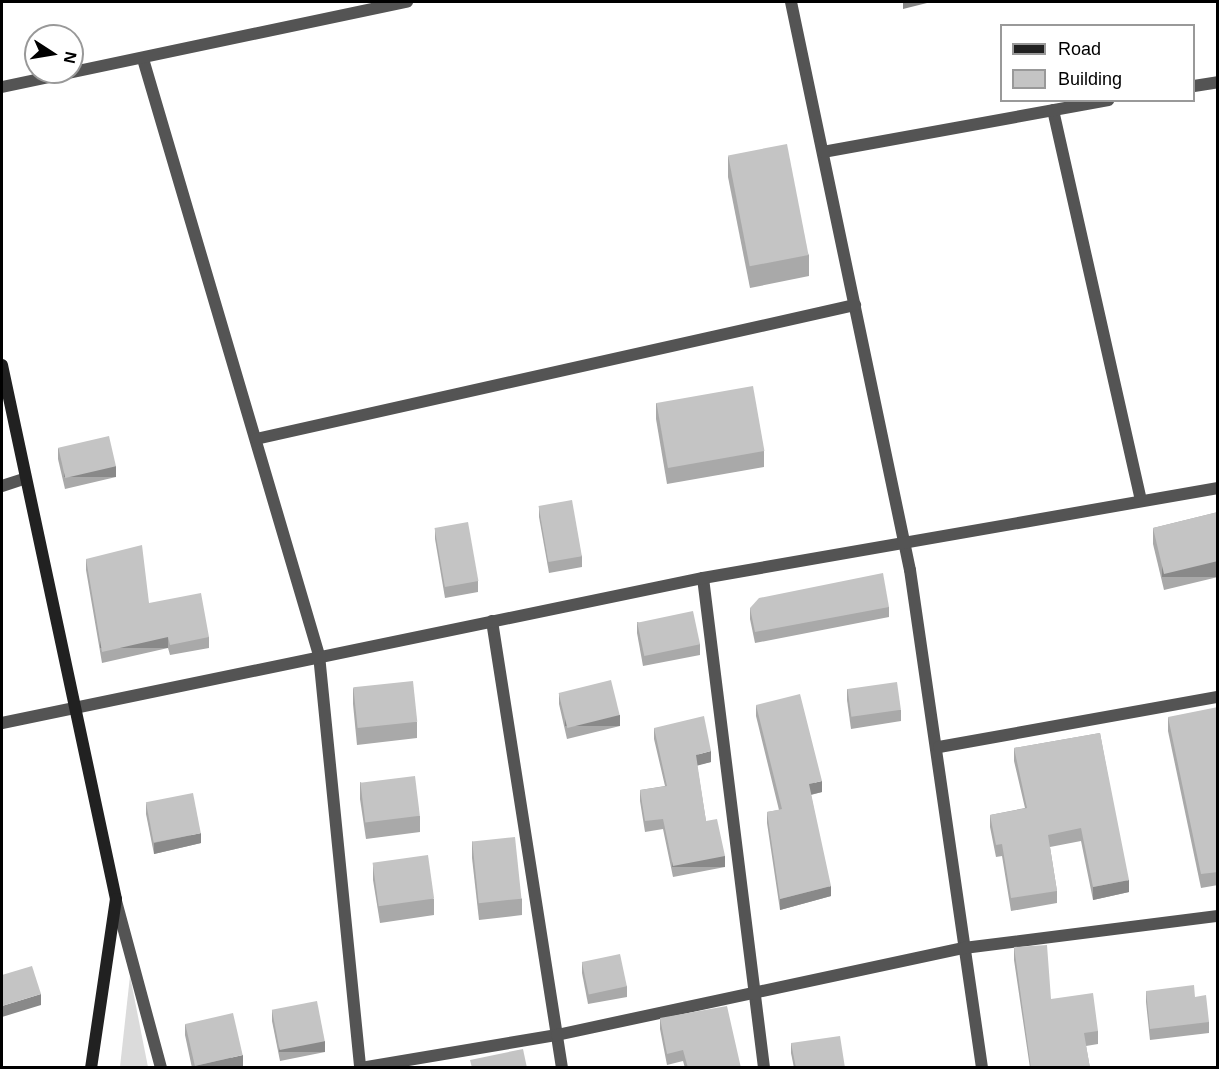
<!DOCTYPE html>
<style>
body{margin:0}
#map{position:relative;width:1219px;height:1069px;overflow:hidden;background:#fff;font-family:Arial,sans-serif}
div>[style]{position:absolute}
.green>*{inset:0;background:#dbdbdb}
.street>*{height:12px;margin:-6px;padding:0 6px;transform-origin:6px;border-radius:6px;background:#545454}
.secondary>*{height:12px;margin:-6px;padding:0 6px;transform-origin:6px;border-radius:6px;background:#212121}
.wall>*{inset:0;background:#a9a9a9}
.shaded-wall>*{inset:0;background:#898989;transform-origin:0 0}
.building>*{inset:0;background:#c4c4c4;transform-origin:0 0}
span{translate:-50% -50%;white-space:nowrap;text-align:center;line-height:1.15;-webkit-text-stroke:4.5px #fff;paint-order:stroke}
.frame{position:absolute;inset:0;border:3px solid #000;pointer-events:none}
.legend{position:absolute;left:1000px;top:24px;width:195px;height:78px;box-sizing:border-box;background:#fff;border:2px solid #999;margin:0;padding:8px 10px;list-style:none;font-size:18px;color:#000}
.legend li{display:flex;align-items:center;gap:12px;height:30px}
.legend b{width:30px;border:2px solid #999}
.north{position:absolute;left:24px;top:24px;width:60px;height:60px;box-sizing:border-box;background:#fff;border:2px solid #999;border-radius:50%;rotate:102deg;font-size:16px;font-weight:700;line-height:24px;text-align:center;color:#000}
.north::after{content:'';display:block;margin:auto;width:21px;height:27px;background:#000;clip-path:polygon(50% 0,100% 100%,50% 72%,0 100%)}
</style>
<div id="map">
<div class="green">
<div style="clip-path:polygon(130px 976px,148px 1067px,120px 1067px)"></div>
</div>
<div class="street">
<div style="left:791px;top:2px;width:580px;rotate:78.17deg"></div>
<div style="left:910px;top:570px;width:503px;rotate:81.77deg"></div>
<div style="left:143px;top:59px;width:621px;rotate:73.55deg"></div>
<div style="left:319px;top:655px;width:415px;rotate:84.3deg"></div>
<div style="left:1194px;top:86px;width:24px;rotate:-9deg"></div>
<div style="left:2px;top:87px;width:414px;rotate:-11.9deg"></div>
<div style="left:1053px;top:110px;width:400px;rotate:77.3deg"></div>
<div style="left:823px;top:152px;width:290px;rotate:-10.3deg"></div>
<div style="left:256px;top:439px;width:614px;rotate:-12.61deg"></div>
<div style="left:2px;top:486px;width:23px;rotate:-18deg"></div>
<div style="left:703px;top:578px;width:494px;rotate:82.9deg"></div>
<div style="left:492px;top:621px;width:452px;rotate:81.1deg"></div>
<div style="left:2px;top:723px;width:716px;rotate:-11.69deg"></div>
<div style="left:703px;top:578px;width:523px;rotate:-9.91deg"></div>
<div style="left:939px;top:747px;width:283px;rotate:-10.2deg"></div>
<div style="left:116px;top:901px;width:173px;rotate:74.9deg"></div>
<div style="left:361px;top:1068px;width:199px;rotate:-9.6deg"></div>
<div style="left:557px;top:1035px;width:416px;rotate:-12.1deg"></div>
<div style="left:964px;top:948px;width:256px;rotate:-7.2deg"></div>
</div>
<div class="secondary">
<div style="left:2px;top:365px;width:546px;rotate:77.95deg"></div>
<div style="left:116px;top:899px;width:171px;rotate:98.4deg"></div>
</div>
<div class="wall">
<div style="clip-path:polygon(728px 156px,809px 255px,809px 276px,750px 288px,728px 177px)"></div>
<div style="clip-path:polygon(656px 403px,764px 451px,764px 467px,667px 484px,656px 419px)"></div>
<div style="clip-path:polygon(58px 448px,116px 477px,65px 489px,58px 459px)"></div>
<div style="clip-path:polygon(539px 506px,582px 556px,582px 567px,549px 573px,539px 517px)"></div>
<div style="clip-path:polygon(1218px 512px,1218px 577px,1164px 590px,1153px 544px,1153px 528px)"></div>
<div style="clip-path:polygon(435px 528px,478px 581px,478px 592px,445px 598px,435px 539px)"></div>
<div style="clip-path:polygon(86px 559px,149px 603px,209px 637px,209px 648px,170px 655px,168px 648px,102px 663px,86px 570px)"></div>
<div style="clip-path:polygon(889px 607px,889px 617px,755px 643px,750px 619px,750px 608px)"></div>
<div style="clip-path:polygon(637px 622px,700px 644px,700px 655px,643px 666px,637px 633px)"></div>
<div style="clip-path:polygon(353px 688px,417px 722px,417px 738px,357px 745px,353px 704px)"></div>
<div style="clip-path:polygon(847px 689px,901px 710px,901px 721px,851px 729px,847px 700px)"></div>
<div style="clip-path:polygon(559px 693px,620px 726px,567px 739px,559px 704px)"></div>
<div style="clip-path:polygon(756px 705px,822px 792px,811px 795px,831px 896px,780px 910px,767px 823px,767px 812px,779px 810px,756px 716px)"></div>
<div style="clip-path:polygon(1168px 717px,1218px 779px,1218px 885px,1201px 888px,1168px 731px)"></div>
<div style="clip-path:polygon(654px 728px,711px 762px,697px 765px,706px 821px,725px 867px,673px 877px,663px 829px,645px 832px,640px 801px,640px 790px,665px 786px,654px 739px)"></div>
<div style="clip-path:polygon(1100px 733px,1129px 892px,1093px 900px,1081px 841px,1050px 847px,1057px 891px,1057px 903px,1011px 911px,1002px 856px,996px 857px,990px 827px,990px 815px,1025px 808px,1014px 761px,1014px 748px)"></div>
<div style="clip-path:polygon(360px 782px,420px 816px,420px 832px,366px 839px,360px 799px)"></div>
<div style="clip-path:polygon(146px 803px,201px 843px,154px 854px,146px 814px)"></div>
<div style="clip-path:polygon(472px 841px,522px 899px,522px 915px,479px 920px,472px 858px)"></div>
<div style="clip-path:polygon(373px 864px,434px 899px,434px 915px,380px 923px,373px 880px)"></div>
<div style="clip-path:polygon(1014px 947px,1051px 999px,1098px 1031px,1098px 1044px,1086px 1046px,1090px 1068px,1030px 1068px,1014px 960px)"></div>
<div style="clip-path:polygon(582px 962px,627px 986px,627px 997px,588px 1004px,582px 973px)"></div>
<div style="clip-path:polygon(1146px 991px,1195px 997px,1209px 1022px,1209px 1033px,1150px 1040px,1146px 1002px)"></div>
<div style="clip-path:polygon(272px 1010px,325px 1052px,280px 1061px,272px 1021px)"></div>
<div style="clip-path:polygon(660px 1018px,741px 1068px,685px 1068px,683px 1061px,667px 1065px,660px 1029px)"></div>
<div style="clip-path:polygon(185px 1024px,243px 1066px,236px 1068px,192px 1068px,185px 1035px)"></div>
<div style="clip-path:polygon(791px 1043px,845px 1068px,794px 1068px,791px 1053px)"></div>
</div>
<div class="shaded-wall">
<div style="clip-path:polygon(903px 2px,931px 2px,903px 9px)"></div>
<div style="left:116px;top:466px;width:11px;height:52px;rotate:90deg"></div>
<div style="left:1218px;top:561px;width:16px;height:56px;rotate:90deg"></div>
<div style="left:168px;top:637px;width:11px;height:68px;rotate:90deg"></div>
<div style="left:620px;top:715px;width:11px;height:55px;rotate:90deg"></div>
<div style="clip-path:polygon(711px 751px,711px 762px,696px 766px,696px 755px)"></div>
<div style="clip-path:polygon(822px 781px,822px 792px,809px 795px,809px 784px)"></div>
<div style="clip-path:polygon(201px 833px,201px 843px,154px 854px,154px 843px)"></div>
<div style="left:725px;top:856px;width:11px;height:53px;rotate:90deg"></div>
<div style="clip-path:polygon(1129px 880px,1129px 892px,1093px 900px,1093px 887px)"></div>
<div style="clip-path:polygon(831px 886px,831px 896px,780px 910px,780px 899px)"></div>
<div style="clip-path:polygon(41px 994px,41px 1005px,2px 1017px,2px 1006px)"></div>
<div style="left:325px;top:1041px;width:11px;height:46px;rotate:90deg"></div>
<div style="clip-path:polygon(243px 1055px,243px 1066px,236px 1068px,194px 1068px,194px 1066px)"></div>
</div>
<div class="building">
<div style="left:787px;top:144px;width:113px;height:60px;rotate:79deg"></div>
<div style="left:753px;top:386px;width:66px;height:98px;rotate:80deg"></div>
<div style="left:109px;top:436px;width:31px;height:52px;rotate:77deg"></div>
<div style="left:572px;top:500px;width:57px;height:34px;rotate:80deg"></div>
<div style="clip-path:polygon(1218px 512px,1218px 561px,1164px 574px,1153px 528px)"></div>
<div style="left:468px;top:522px;width:60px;height:34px;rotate:80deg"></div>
<div style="clip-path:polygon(142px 545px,149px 603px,201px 593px,209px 637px,170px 645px,168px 637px,102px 652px,86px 559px)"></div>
<div style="clip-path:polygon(883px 573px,889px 607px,755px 632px,750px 608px,759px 598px)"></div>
<div style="left:693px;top:611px;width:34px;height:57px;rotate:78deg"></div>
<div style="left:611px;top:680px;width:36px;height:54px;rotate:76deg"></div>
<div style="left:413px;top:681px;width:41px;height:60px;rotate:84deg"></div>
<div style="left:897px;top:682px;width:28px;height:50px;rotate:82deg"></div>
<div style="clip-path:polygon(800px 694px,822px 781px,809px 784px,831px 886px,780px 899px,767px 812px,782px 809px,756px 705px)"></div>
<div style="clip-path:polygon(1218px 707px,1218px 765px,1216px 766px,1218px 783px,1218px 872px,1201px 874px,1168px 717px)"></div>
<div style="clip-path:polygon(704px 716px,711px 751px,696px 755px,706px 821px,717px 819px,725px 856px,673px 866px,663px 819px,645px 821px,640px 790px,667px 786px,654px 728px)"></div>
<div style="clip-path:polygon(1100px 733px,1129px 880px,1093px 887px,1081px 828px,1048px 835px,1057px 891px,1011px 898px,1002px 844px,996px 845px,990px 815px,1027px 808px,1014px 748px)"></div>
<div style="left:415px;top:776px;width:40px;height:55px;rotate:83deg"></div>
<div style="left:193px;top:793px;width:41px;height:48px;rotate:79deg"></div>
<div style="left:515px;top:837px;width:62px;height:43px;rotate:84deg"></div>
<div style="left:428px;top:855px;width:44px;height:56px;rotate:82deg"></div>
<div style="clip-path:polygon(1047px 945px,1051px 999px,1093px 993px,1098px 1031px,1084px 1033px,1090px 1068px,1031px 1068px,1014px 947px)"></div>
<div style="left:620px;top:954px;width:33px;height:39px;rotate:78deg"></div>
<div style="clip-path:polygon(32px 966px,41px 994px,2px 1006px,2px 975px)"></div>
<div style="clip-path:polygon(1194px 985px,1195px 997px,1206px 995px,1209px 1022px,1150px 1029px,1146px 991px)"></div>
<div style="left:317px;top:1001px;width:41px;height:46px;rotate:79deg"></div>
<div style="clip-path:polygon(727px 1006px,741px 1068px,688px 1068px,683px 1050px,667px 1054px,660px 1018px)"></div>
<div style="left:233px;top:1013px;width:43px;height:49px;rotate:77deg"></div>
<div style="clip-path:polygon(840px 1036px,845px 1068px,796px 1068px,791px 1043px)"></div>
<div style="clip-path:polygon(523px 1049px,527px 1068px,472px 1068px,470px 1060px)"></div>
</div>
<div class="frame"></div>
<ul class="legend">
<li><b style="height:8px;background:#212121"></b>Road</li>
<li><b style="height:16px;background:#c4c4c4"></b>Building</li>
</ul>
<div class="north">N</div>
</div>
